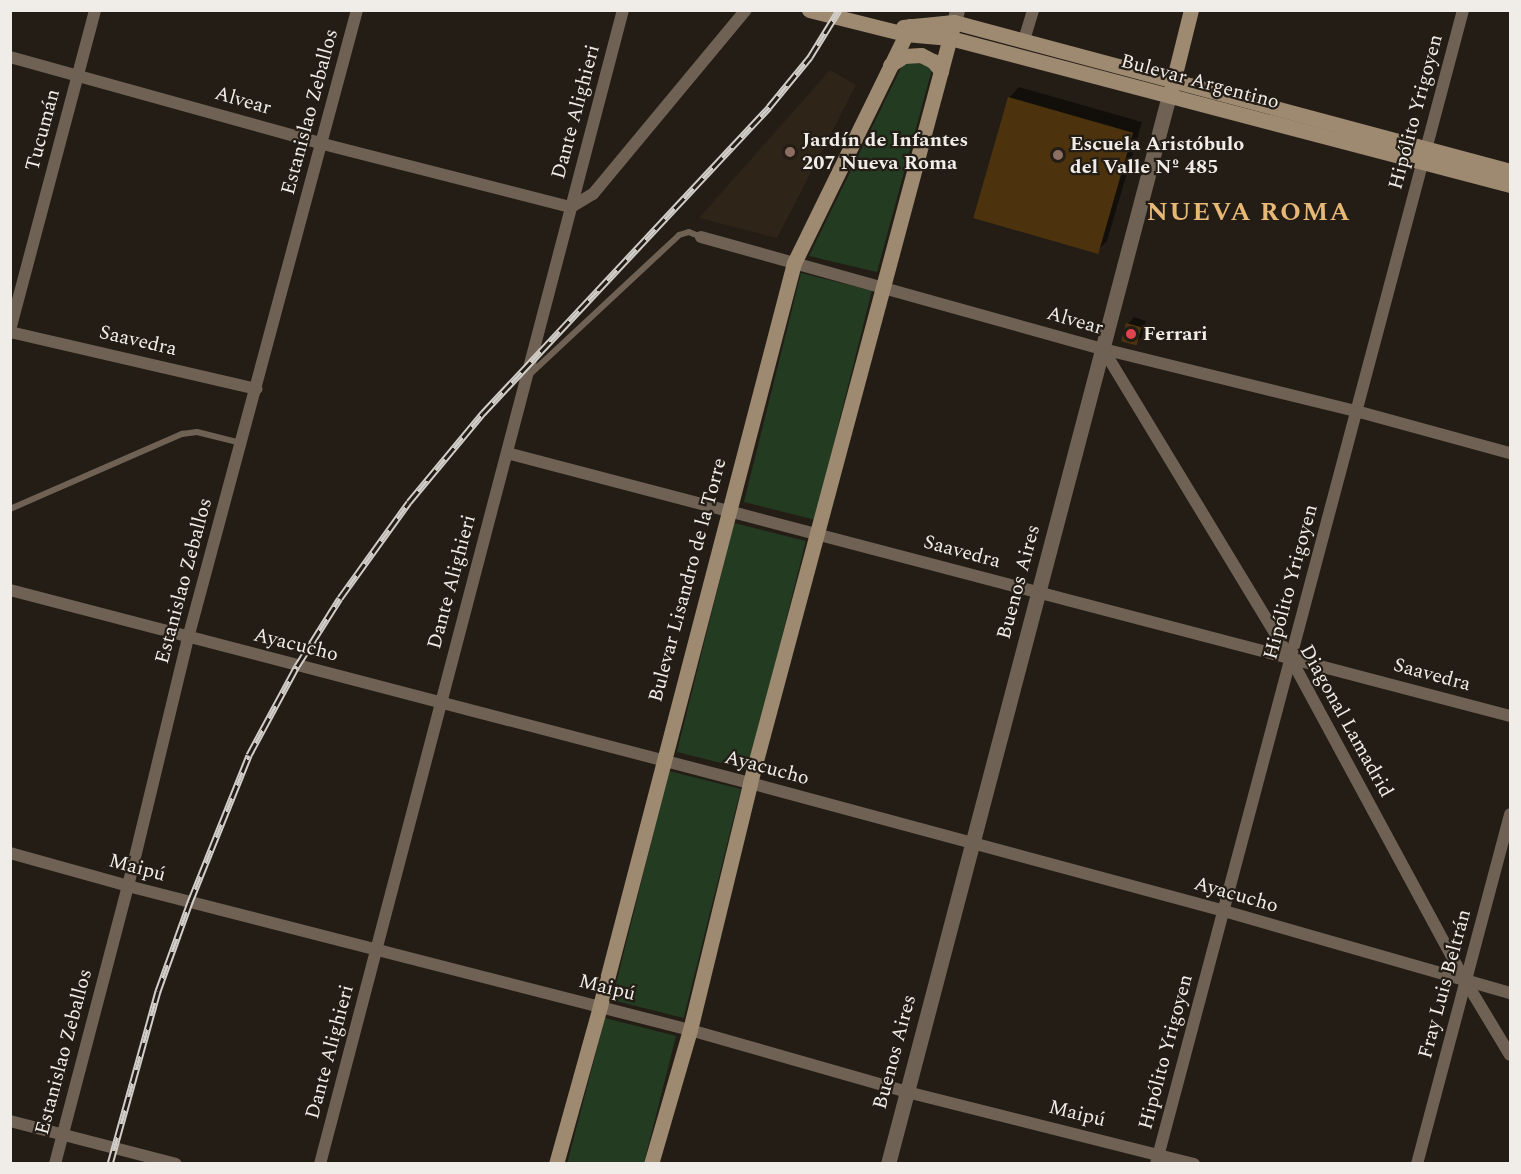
<!DOCTYPE html>
<meta charset="utf-8">
<style>
body{margin:0}
#map{position:relative;width:1521px;height:1174px;overflow:hidden;background:#231d16;font-family:Spectral,serif}
div>[style]{position:absolute}
.built>*{inset:0;background:#2e2518}
.green>*{inset:0;background:#233b21;transform-origin:0 0}
.shadow>*{inset:0;background:#0007}
.building>*{inset:0;background:#4c330e;transform-origin:0 0}
.service>*{height:6px;margin:-3px;padding:0 3px;transform-origin:3px;border-radius:3px;background:#6f6254}
.minor>*{height:12px;margin:-6px;padding:0 6px;transform-origin:6px;border-radius:6px;background:#6f6254}
.tertiary>*{height:15px;margin:-7.5px;padding:0 7.5px;transform-origin:7.5px;border-radius:7.5px;background:#6f6254}
.secondary>*{height:15px;margin:-7.5px;padding:0 7.5px;transform-origin:7.5px;border-radius:7.5px;background:#9e8971}
.rail>*{height:7px;margin-top:-3.5px;transform-origin:0;background:repeating-linear-gradient(90deg,#231d16 0 14px,#d1cdc8 0 28px);box-sizing:border-box;border-block:2px solid #d1cdc8}
.dots>*{width:16px;height:16px;translate:-50% -50%;box-sizing:border-box;border:3px solid #231d16;border-radius:50%}
span{translate:-50% -50%;white-space:nowrap;text-align:center;line-height:1.15;-webkit-text-stroke:4.5px #231d16;paint-order:stroke}
.street-label{font-size:20px;color:#f0ece7}
.poi-label{font-size:20px;color:#f0ece7;font-weight:700}
.left{translate:0 -50%;text-align:left}
.district-label{font-size:26px;color:#e6b775;font-weight:700;letter-spacing:1.5px}
.frame{position:absolute;inset:0;border:12px solid #f0ece7;pointer-events:none}
</style>
<div id="map">
<div class="built">
<div style="clip-path:polygon(830px 70px,856px 85px,777px 238px,699px 218px)"></div>
</div>
<div class="green">
<div style="clip-path:polygon(919px 60px,932px 69px,877px 272px,809px 256px,902px 66px)"></div>
<div style="left:801px;top:273px;width:73px;height:236px;rotate:14deg"></div>
<div style="left:734px;top:523px;width:74px;height:236px;rotate:14deg"></div>
<div style="left:669px;top:771px;width:74px;height:236px;rotate:14deg"></div>
<div style="clip-path:polygon(605px 1018px,676px 1036px,644px 1163px,567px 1164px)"></div>
</div>
<div class="shadow">
<div style="clip-path:polygon(1019px 87px,1142px 122px,1107px 241px,1097px 251px,1009px 98px)"></div>
<div style="clip-path:polygon(1134px 317px,1146px 321px,1142px 337px,1135px 343px,1128px 324px)"></div>
</div>
<div class="building">
<div style="left:1008px;top:97px;width:130px;height:126px;rotate:16deg"></div>
<div style="left:1126px;top:323px;width:16px;height:19px;rotate:15deg"></div>
</div>
<div class="service">
<div style="left:528px;top:376px;width:207px;rotate:-43deg"></div>
<div style="left:679px;top:235px;width:10px;rotate:-17deg"></div>
<div style="left:689px;top:232px;width:13px;rotate:23deg"></div>
<div style="left:10px;top:509px;width:188px;rotate:-23.6deg"></div>
<div style="left:182px;top:434px;width:15px;rotate:-8deg"></div>
<div style="left:197px;top:432px;width:45px;rotate:14deg"></div>
</div>
<div class="minor">
<div style="left:1024px;top:40px;width:31px;rotate:-73deg"></div>
<div style="left:10px;top:57px;width:325px;rotate:15.5deg"></div>
<div style="left:323px;top:144px;width:256px;rotate:14.3deg"></div>
<div style="left:571px;top:207px;width:26px;rotate:-31deg"></div>
<div style="left:593px;top:194px;width:239px;rotate:-50.3deg"></div>
<div style="left:701px;top:237px;width:417px;rotate:15.6deg"></div>
<div style="left:1103px;top:349px;width:260px;rotate:13.8deg"></div>
<div style="left:1356px;top:411px;width:160px;rotate:15.3deg"></div>
<div style="left:10px;top:330px;width:331px;rotate:-75.1deg"></div>
<div style="left:10px;top:332px;width:253px;rotate:13deg"></div>
<div style="left:1103px;top:349px;width:363px;rotate:58.8deg"></div>
<div style="left:1291px;top:659px;width:367px;rotate:61.6deg"></div>
<div style="left:1466px;top:982px;width:85px;rotate:58.9deg"></div>
<div style="left:507px;top:453px;width:1037px;rotate:14.69deg"></div>
<div style="left:10px;top:590px;width:765px;rotate:14.62deg"></div>
<div style="left:750px;top:783px;width:491px;rotate:15.1deg"></div>
<div style="left:1224px;top:911px;width:298px;rotate:16deg"></div>
<div style="left:10px;top:853px;width:123px;rotate:15.6deg"></div>
<div style="left:128px;top:886px;width:580px;rotate:14.37deg"></div>
<div style="left:690px;top:1030px;width:226px;rotate:15.9deg"></div>
<div style="left:907px;top:1092px;width:296px;rotate:14.1deg"></div>
<div style="left:10px;top:1121px;width:171px;rotate:14.5deg"></div>
<div style="left:55px;top:1164px;width:287px;rotate:-75.3deg"></div>
<div style="left:128px;top:886px;width:255px;rotate:-76.4deg"></div>
<div style="left:188px;top:638px;width:650px;rotate:-74.94deg"></div>
<div style="left:320px;top:1164px;width:1193px;rotate:-75.29deg"></div>
<div style="left:1156px;top:1164px;width:1194px;rotate:-75.1deg"></div>
<div style="left:1417px;top:1164px;width:362px;rotate:-75.1deg"></div>
</div>
<div class="tertiary">
<div style="left:954px;top:22px;width:12px;rotate:-76deg"></div>
<div style="left:888px;top:1164px;width:1105px;rotate:-75.27deg"></div>
</div>
<div class="secondary">
<div style="left:809px;top:10px;width:99px;rotate:14deg"></div>
<div style="left:905px;top:34px;width:45px;rotate:5.1deg"></div>
<div style="left:950px;top:38px;width:579px;rotate:14.71deg"></div>
<div style="left:903px;top:27px;width:51px;rotate:-5.6deg"></div>
<div style="left:954px;top:22px;width:576px;rotate:15deg"></div>
<div style="left:890px;top:65px;width:17px;rotate:-33deg"></div>
<div style="left:904px;top:56px;width:17px;rotate:-3deg"></div>
<div style="left:921px;top:55px;width:13px;rotate:27deg"></div>
<div style="left:933px;top:61px;width:13px;rotate:51deg"></div>
<div style="left:1171px;top:90px;width:82px;rotate:-76deg"></div>
<div style="left:556px;top:1164px;width:164px;rotate:-74.4deg"></div>
<div style="left:600px;top:1006px;width:768px;rotate:-75.37deg"></div>
<div style="left:794px;top:263px;width:264px;rotate:-63.9deg"></div>
<div style="left:651px;top:1164px;width:140px;rotate:-73.8deg"></div>
<div style="left:690px;top:1030px;width:254px;rotate:-76.3deg"></div>
<div style="left:750px;top:783px;width:788px;rotate:-74.99deg"></div>
</div>
<div class="rail">
<div style="left:110px;top:1164px;width:180px;rotate:-74.5deg"></div>
<div style="left:158px;top:991px;width:95px;rotate:-70.2deg"></div>
<div style="left:190px;top:902px;width:158px;rotate:-68.1deg"></div>
<div style="left:249px;top:755px;width:101px;rotate:-61.7deg"></div>
<div style="left:297px;top:666px;width:80px;rotate:-57.7deg"></div>
<div style="left:340px;top:598px;width:118px;rotate:-54.3deg"></div>
<div style="left:409px;top:502px;width:116px;rotate:-50.3deg"></div>
<div style="left:483px;top:413px;width:419px;rotate:-46.9deg"></div>
<div style="left:769px;top:107px;width:65px;rotate:-50.6deg"></div>
<div style="left:810px;top:57px;width:55px;rotate:-58.3deg"></div>
</div>
<div class="dots">
<div style="left:790px;top:152px;background:#8d6e63"></div>
<div style="left:1058px;top:155px;background:#8d6e63"></div>
<div style="left:1131px;top:334px;background:#e0444e"></div>
</div>
<div class="street-label">
<span style="left:1200px;top:82px;rotate:15deg">Bulevar Argentino</span>
<span style="left:243px;top:101px;rotate:16deg">Alvear</span>
<span style="left:310px;top:112px;rotate:-75deg">Estanislao Zeballos</span>
<span style="left:576px;top:112px;rotate:-75deg">Dante Alighieri</span>
<span style="left:1416px;top:112px;rotate:-75deg">Hipólito Yrigoyen</span>
<span style="left:43px;top:130px;rotate:-75deg">Tucumán</span>
<span style="left:1075px;top:321px;rotate:16deg">Alvear</span>
<span style="left:138px;top:341px;rotate:13deg">Saavedra</span>
<span style="left:962px;top:552px;rotate:15deg">Saavedra</span>
<span style="left:688px;top:580px;rotate:-75deg">Bulevar Lisandro de la Torre</span>
<span style="left:184px;top:581px;rotate:-75deg">Estanislao Zeballos</span>
<span style="left:452px;top:582px;rotate:-75deg">Dante Alighieri</span>
<span style="left:1019px;top:582px;rotate:-75deg">Buenos Aires</span>
<span style="left:1291px;top:582px;rotate:-75deg">Hipólito Yrigoyen</span>
<span style="left:296px;top:645px;rotate:14deg">Ayacucho</span>
<span style="left:1432px;top:675px;rotate:15deg">Saavedra</span>
<span style="left:1346px;top:721px;rotate:61deg">Diagonal Lamadrid</span>
<span style="left:767px;top:768px;rotate:15deg">Ayacucho</span>
<span style="left:137px;top:868px;rotate:15deg">Maipú</span>
<span style="left:1236px;top:895px;rotate:16deg">Ayacucho</span>
<span style="left:1445px;top:984px;rotate:-75deg">Fray Luis Beltrán</span>
<span style="left:607px;top:988px;rotate:14deg">Maipú</span>
<span style="left:64px;top:1052px;rotate:-75deg">Estanislao Zeballos</span>
<span style="left:330px;top:1052px;rotate:-75deg">Dante Alighieri</span>
<span style="left:895px;top:1052px;rotate:-75deg">Buenos Aires</span>
<span style="left:1166px;top:1052px;rotate:-75deg">Hipólito Yrigoyen</span>
<span style="left:1077px;top:1114px;rotate:14deg">Maipú</span>
</div>
<div class="poi-label">
<span class="left" style="left:802px;top:152px">Jardín de Infantes<br>207 Nueva Roma</span>
<span class="left" style="left:1070px;top:156px">Escuela Aristóbulo<br>del Valle Nº 485</span>
<span class="left" style="left:1143px;top:334px">Ferrari</span>
</div>
<div class="district-label">
<span style="left:1249px;top:213px">NUEVA ROMA</span>
</div>
<div class="frame"></div>
</div>
